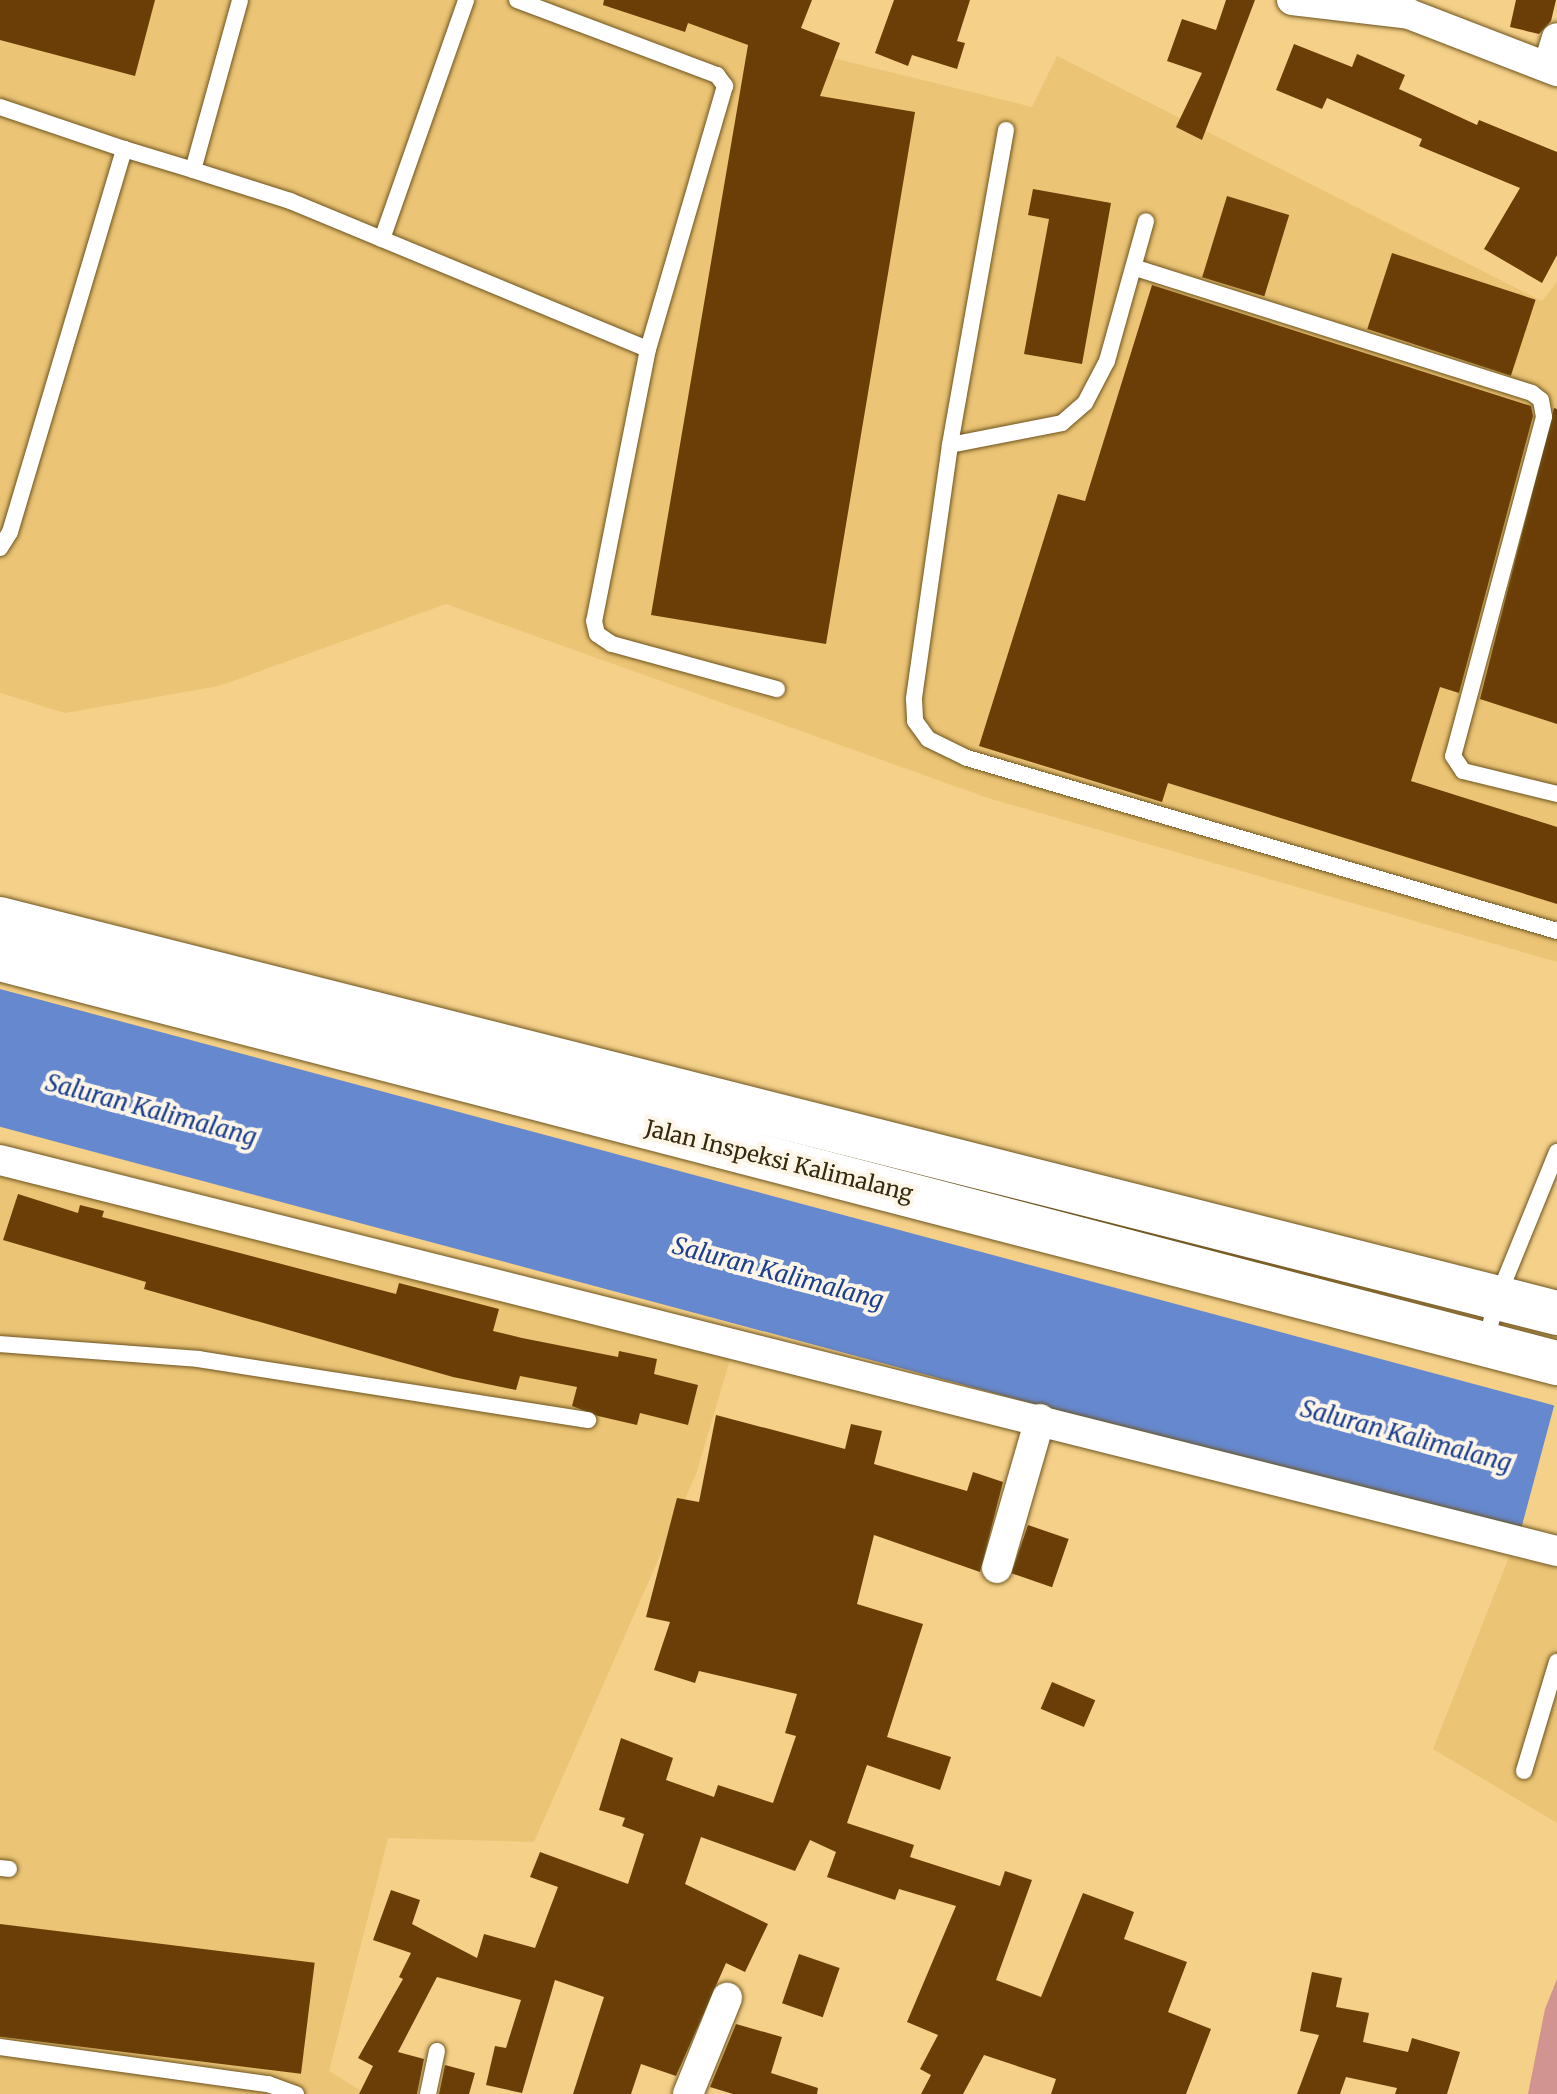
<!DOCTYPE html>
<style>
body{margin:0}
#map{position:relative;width:1557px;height:2094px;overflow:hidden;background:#f4d089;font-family:Merriweather,serif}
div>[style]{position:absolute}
.built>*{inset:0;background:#ebc475}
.green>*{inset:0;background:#d29490}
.water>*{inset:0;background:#6688ce;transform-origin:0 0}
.building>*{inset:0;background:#6c3e07;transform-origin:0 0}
.roads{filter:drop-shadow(0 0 2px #6d541e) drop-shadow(0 0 2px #6d541e)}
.lane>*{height:16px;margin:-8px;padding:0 8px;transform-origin:8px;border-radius:8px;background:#fff}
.street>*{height:30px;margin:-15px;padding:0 15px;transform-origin:15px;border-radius:15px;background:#fff}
.primary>*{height:44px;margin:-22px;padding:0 22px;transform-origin:22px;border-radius:22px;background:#fff}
span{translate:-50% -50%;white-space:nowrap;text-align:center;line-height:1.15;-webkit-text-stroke:8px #fdf5e8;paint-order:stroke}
.street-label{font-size:22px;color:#36280a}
.water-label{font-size:24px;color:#1b3f91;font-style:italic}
</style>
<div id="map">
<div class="built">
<div style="clip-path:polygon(0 0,702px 0,833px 58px,1032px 107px,1057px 56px,1542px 301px,1557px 282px,1557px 962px,988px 798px,446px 604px,219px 686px,65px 713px,0 693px)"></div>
<div style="clip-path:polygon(0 1154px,732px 1353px,696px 1474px,534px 1842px,388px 1838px,329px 2071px,366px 2094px,0 2094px)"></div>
<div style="clip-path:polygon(1509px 1557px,1557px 1568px,1557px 1823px,1433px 1749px)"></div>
</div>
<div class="green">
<div style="clip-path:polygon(1557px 1979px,1557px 2094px,1528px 2094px,1545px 2009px)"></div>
</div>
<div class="water">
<div style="left:0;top:989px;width:1609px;height:133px;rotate:15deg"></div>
</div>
<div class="building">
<div style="clip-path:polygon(0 0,155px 0,135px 76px,0 40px)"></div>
<div style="clip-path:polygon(604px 0,812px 0,801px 28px,840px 43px,820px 96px,915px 112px,826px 644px,651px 615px,748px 45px,688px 23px,685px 32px,603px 5px)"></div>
<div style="clip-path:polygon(894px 0,970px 0,957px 41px,965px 43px,957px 69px,912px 55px,908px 66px,875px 53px)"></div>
<div style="clip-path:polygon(1226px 0,1255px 0,1202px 140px,1176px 127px,1202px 73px,1167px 61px,1182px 19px,1216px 30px)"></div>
<div style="clip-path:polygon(1516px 0,1556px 0,1551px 21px,1539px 34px,1510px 27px)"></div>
<div style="clip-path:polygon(1294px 44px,1352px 67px,1357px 54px,1405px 75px,1399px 89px,1477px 125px,1479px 120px,1557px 152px,1557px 255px,1542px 283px,1484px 249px,1520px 188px,1419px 146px,1422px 139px,1327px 98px,1322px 109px,1276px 90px)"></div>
<div style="clip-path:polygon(1033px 189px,1111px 203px,1082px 364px,1024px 354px,1049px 219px,1028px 215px)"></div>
<div style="left:1227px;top:196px;width:65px;height:85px;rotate:17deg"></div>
<div style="left:1392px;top:253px;width:151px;height:80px;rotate:18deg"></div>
<div style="clip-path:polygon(1152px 285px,1531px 406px,1533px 416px,1459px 693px,1440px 687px,1411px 781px,1557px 827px,1557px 904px,1168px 783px,1162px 802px,979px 746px,1058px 494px,1085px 501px)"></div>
<div style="clip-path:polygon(1554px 408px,1557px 409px,1557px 724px,1480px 699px)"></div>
<div style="clip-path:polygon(18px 1194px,78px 1213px,80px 1205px,104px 1211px,102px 1217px,396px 1294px,399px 1283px,499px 1309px,493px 1331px,522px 1338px,618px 1357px,619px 1351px,657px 1359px,654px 1374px,698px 1385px,688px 1425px,640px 1413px,637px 1425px,598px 1416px,572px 1406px,577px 1387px,520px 1376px,516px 1390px,453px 1377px,144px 1289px,146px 1282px,3px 1240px)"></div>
<div style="clip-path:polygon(716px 1415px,845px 1449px,851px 1424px,882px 1431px,874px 1464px,967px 1491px,973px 1472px,1003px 1482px,980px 1572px,874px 1535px,857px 1604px,923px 1624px,887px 1737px,951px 1757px,940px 1790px,867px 1765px,847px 1823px,914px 1845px,910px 1857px,1000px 1886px,1005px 1871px,1032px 1880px,996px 1980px,1041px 1997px,1083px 1893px,1134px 1912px,1124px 1939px,1187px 1962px,1168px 2012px,1211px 2029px,1186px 2094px,1051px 2094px,1056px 2079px,984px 2055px,963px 2094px,921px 2094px,931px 2075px,920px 2069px,938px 2035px,907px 2022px,956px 1906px,899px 1889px,895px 1900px,827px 1877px,836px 1852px,810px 1840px,795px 1871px,701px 1837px,685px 1884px,768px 1924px,745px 1972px,726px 1963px,676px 2076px,641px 2064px,631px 2094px,573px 2094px,604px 1997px,555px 1980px,522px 2093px,486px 2085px,495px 2046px,506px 2048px,521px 2000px,437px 1977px,398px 2052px,424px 2059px,417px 2094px,359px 2094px,373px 2066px,358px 2058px,403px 1979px,399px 1977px,411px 1953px,373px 1940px,391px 1890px,420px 1900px,412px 1924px,477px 1958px,484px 1934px,535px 1948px,558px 1887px,530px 1877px,540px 1852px,628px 1884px,644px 1834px,622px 1826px,625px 1818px,599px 1810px,621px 1738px,673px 1758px,666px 1780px,714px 1797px,718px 1785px,773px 1803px,796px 1736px,785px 1733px,797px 1694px,699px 1671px,695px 1683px,654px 1670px,670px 1622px,646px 1617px,677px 1498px,699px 1502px)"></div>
<div style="left:1028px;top:1525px;width:43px;height:51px;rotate:19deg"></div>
<div style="left:1052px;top:1682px;width:47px;height:29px;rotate:23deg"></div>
<div style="left:0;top:1924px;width:317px;height:112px;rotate:7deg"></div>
<div style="left:799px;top:1954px;width:43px;height:52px;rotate:19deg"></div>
<div style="clip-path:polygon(1312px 1972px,1342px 1978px,1336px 2007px,1369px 2013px,1363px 2042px,1408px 2052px,1412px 2038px,1460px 2052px,1447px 2094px,1395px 2094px,1397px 2088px,1346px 2077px,1340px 2094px,1297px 2094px,1319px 2035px,1300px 2031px)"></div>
<div style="clip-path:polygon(736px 2024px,782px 2037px,771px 2073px,818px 2088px,817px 2094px,733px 2094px,710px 2087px)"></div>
<div style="clip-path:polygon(445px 2065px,475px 2073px,469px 2094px,439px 2094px)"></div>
</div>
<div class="roads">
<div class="lane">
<div style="left:517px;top:0;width:214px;rotate:20.6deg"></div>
<div style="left:717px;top:75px;width:14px;rotate:54deg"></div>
<div style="left:725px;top:86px;width:274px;rotate:106.3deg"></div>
<div style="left:648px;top:349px;width:277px;rotate:101.2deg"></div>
<div style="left:594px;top:621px;width:13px;rotate:77deg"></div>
<div style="left:597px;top:634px;width:18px;rotate:34deg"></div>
<div style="left:612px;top:644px;width:171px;rotate:15.3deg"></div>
<div style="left:0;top:107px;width:131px;rotate:18.7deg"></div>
<div style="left:1006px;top:130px;width:320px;rotate:100.1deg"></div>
<div style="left:950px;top:445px;width:257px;rotate:98.1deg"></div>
<div style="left:914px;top:699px;width:22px;rotate:87deg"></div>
<div style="left:915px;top:721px;width:22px;rotate:54deg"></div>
<div style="left:928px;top:739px;width:43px;rotate:26deg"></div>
<div style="left:967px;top:758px;width:615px;rotate:16.34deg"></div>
<div style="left:193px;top:170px;width:102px;rotate:17.7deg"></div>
<div style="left:290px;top:201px;width:387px;rotate:22.5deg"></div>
<div style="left:382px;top:239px;width:253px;rotate:-70.6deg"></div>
<div style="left:1136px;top:268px;width:415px;rotate:17.5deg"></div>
<div style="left:1532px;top:393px;width:11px;rotate:38deg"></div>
<div style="left:1541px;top:400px;width:17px;rotate:80deg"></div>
<div style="left:1544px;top:417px;width:351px;rotate:105deg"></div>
<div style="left:1453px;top:756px;width:18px;rotate:56deg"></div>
<div style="left:1463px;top:771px;width:97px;rotate:13.7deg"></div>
<div style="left:950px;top:445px;width:114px;rotate:-11.1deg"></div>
<div style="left:1062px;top:423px;width:30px;rotate:-41deg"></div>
<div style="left:1085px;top:403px;width:47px;rotate:-62.4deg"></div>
<div style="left:1107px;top:361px;width:145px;rotate:-74.4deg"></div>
<div style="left:0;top:548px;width:19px;rotate:-58deg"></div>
<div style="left:10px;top:532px;width:400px;rotate:-73.4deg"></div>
<div style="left:124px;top:149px;width:72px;rotate:16.9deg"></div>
<div style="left:193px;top:170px;width:176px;rotate:-74.5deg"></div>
<div style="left:1486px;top:1341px;width:43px;rotate:-75.3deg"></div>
<div style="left:1497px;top:1299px;width:159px;rotate:-67.8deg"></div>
<div style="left:0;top:1344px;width:199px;rotate:4.3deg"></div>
<div style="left:198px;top:1359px;width:395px;rotate:8.9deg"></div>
<div style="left:1524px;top:1771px;width:114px;rotate:-73.2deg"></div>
<div style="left:0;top:1868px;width:9px;rotate:6deg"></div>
<div style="left:0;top:2047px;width:271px;rotate:7.9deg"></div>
<div style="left:268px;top:2084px;width:30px;rotate:20deg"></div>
<div style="left:428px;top:2094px;width:44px;rotate:-78.2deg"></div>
</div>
<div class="street">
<div style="left:1292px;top:0;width:118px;rotate:6.8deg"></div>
<div style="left:1409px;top:14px;width:159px;rotate:21.1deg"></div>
<div style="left:1548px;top:67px;width:30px;rotate:-73deg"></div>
<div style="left:0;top:1160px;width:1605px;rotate:14.1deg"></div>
<div style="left:997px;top:1568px;width:155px;rotate:-73.9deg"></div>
<div style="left:688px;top:2094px;width:104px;rotate:-67.9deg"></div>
</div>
<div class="primary">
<div style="left:0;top:919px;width:1606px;rotate:14.2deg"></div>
<div style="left:0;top:959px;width:1609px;rotate:14.55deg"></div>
</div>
</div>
<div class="street-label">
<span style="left:779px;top:1161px;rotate:14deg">Jalan Inspeksi Kalimalang</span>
</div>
<div class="water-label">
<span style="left:151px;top:1110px;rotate:15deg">Saluran Kalimalang</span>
<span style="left:778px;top:1273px;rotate:15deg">Saluran Kalimalang</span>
<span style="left:1406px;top:1436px;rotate:15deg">Saluran Kalimalang</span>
</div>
</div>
